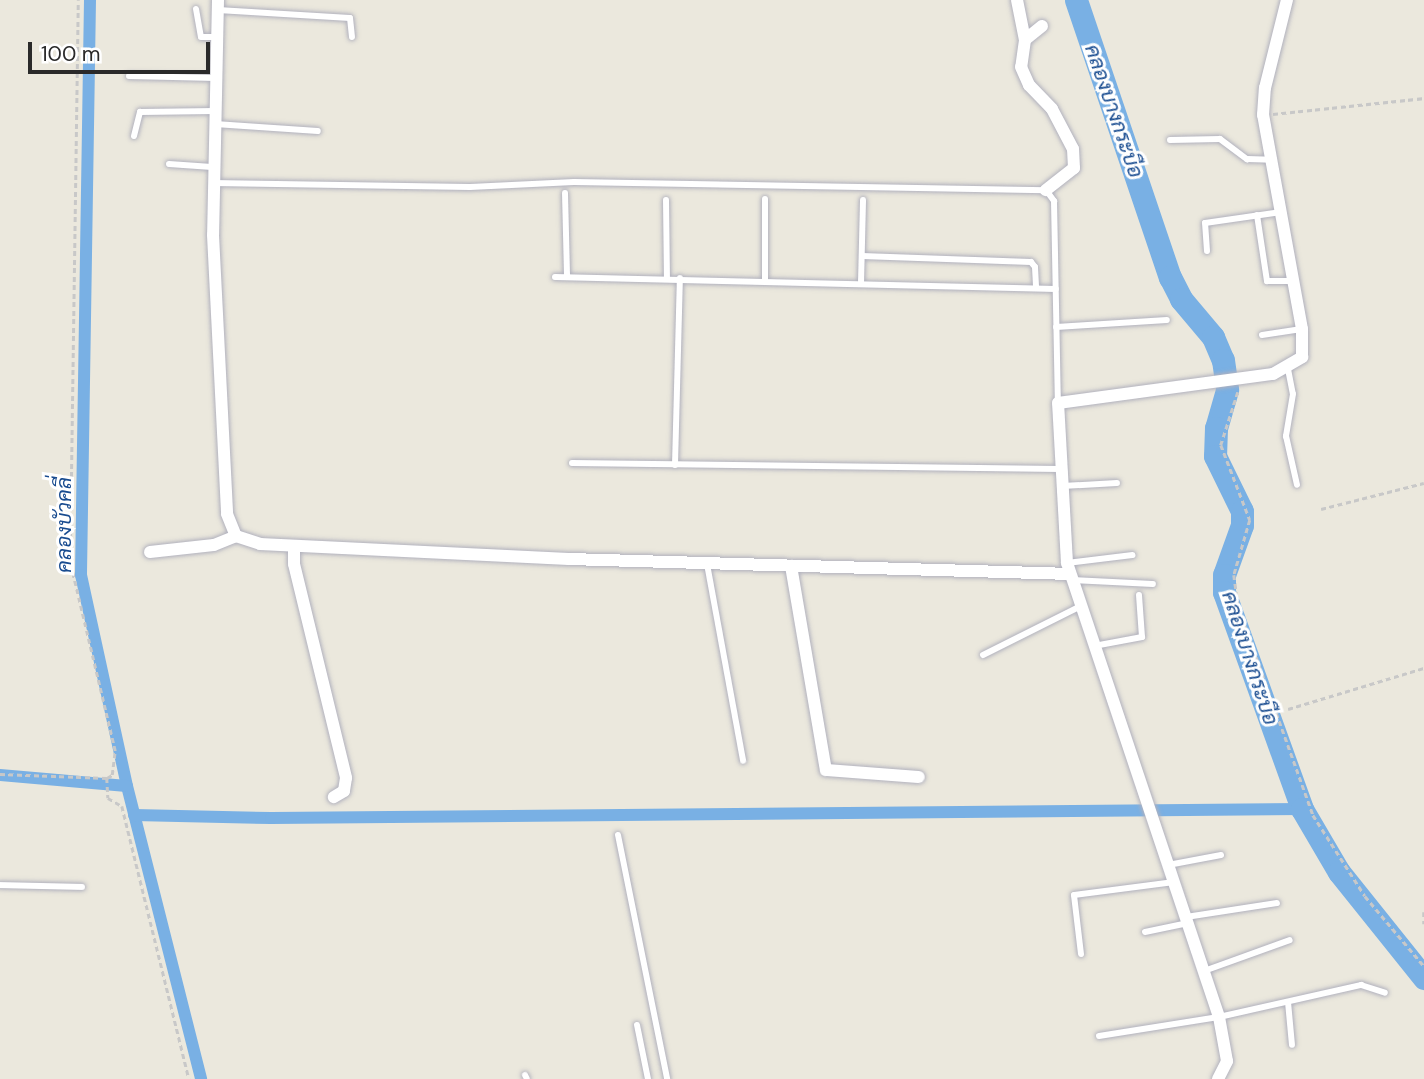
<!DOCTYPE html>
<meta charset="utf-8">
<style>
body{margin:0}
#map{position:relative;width:1424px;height:1079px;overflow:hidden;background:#ebe8dd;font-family:"DM Sans",Sarabun,sans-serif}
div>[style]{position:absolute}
.canal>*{height:12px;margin:-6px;padding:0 6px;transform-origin:6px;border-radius:6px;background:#79b0e4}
.river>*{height:23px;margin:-11.5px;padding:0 11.5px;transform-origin:11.5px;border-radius:11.5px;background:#79b0e4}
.path>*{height:2.5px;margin-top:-1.25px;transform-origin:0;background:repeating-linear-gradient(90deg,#c8c8c8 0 5px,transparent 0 8.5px)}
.roads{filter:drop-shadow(0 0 2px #b1b1bd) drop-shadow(0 0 2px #b1b1bd)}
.lane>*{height:6px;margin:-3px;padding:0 3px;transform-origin:3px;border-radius:3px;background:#fff}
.street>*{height:12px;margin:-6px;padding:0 6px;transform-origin:6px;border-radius:6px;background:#fff}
span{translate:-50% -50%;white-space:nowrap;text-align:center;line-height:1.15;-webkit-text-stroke:6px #fff;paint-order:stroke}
.water-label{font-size:21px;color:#194c90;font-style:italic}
.scale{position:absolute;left:28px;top:42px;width:182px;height:32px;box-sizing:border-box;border:4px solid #2a2a2a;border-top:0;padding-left:9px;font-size:21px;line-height:24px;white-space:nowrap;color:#2a2a2a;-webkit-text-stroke:5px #fff;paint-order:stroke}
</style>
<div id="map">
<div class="canal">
<div style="left:90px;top:0;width:575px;rotate:90.9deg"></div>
<div style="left:81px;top:575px;width:216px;rotate:77.7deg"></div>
<div style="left:127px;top:786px;width:302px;rotate:75.8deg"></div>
<div style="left:0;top:775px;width:127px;rotate:5deg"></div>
<div style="left:134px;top:815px;width:137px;rotate:1.3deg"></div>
<div style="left:271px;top:818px;width:1031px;rotate:-0.5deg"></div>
</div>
<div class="river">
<div style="left:1076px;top:0;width:293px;rotate:71.3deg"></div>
<div style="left:1170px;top:277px;width:25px;rotate:63deg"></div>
<div style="left:1181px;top:299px;width:50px;rotate:49.9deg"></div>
<div style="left:1213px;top:337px;width:25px;rotate:67deg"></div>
<div style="left:1223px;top:360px;width:30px;rotate:82deg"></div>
<div style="left:1227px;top:390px;width:40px;rotate:106deg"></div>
<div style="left:1216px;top:428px;width:28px;rotate:92deg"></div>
<div style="left:1215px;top:456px;width:61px;rotate:63.9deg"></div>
<div style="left:1242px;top:511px;width:14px;rotate:90deg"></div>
<div style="left:1242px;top:525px;width:53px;rotate:109.8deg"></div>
<div style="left:1224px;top:575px;width:17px;rotate:90deg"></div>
<div style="left:1224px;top:592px;width:231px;rotate:70.2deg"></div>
<div style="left:1302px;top:809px;width:73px;rotate:59.6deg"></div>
<div style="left:1339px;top:872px;width:136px;rotate:51.3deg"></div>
</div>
<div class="path">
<div style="left:1273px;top:114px;width:152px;rotate:-6deg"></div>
<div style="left:1238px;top:392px;width:56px;rotate:107.8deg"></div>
<div style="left:1221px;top:445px;width:80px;rotate:68.9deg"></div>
<div style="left:1250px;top:520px;width:57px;rotate:106.2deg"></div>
<div style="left:1234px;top:575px;width:34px;rotate:82deg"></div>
<div style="left:1239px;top:609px;width:219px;rotate:70.2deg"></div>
<div style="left:1313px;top:815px;width:96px;rotate:57.3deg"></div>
<div style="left:1365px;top:896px;width:92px;rotate:49.9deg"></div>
<div style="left:1321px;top:509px;width:106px;rotate:-14.2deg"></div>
<div style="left:1288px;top:709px;width:142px;rotate:-16.8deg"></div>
<div style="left:0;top:774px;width:107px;rotate:2.1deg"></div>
<div style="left:107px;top:778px;width:6px;rotate:-31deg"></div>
<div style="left:112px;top:775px;width:24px;rotate:-83deg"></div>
<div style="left:115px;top:751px;width:194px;rotate:-103.4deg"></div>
<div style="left:70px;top:562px;width:562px;rotate:-89.18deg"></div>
<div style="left:107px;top:778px;width:20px;rotate:87deg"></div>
<div style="left:108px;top:798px;width:16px;rotate:30deg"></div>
<div style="left:122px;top:806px;width:281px;rotate:76.2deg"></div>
<div style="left:1424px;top:912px;width:12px;rotate:90deg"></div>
</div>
<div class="roads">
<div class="lane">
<div style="left:196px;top:9px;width:28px;rotate:80deg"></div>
<div style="left:201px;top:37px;width:16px"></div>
<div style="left:218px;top:10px;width:132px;rotate:3.5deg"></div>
<div style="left:350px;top:18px;width:19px;rotate:84deg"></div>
<div style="left:129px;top:76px;width:87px;rotate:1.3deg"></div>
<div style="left:215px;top:124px;width:103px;rotate:3.9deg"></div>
<div style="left:134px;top:136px;width:25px;rotate:-76deg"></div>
<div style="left:140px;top:112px;width:75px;rotate:-0.8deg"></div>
<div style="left:1170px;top:140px;width:50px;rotate:-1.1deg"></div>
<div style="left:1220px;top:139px;width:34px;rotate:37deg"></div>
<div style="left:1247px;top:159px;width:25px;rotate:2deg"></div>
<div style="left:169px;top:164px;width:43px;rotate:4deg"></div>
<div style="left:212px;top:183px;width:258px;rotate:0.9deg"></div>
<div style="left:470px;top:187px;width:104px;rotate:-2.8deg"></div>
<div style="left:574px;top:182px;width:472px;rotate:1deg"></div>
<div style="left:1046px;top:190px;width:14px;rotate:54deg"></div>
<div style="left:1054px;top:201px;width:202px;rotate:88.9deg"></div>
<div style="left:565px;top:193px;width:83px;rotate:88.6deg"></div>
<div style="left:765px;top:199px;width:82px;rotate:90deg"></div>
<div style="left:666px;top:200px;width:78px;rotate:89.3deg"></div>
<div style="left:1257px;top:215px;width:67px;rotate:81.4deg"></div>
<div style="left:1267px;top:281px;width:25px"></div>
<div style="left:1207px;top:251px;width:28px;rotate:-94deg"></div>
<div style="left:1205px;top:223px;width:77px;rotate:-8.2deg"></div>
<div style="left:862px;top:256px;width:169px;rotate:2deg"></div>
<div style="left:1031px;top:262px;width:6px;rotate:51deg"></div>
<div style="left:1035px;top:267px;width:21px;rotate:87deg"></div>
<div style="left:555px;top:277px;width:501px;rotate:1.37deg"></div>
<div style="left:861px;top:283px;width:83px;rotate:-88.6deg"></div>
<div style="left:1056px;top:327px;width:111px;rotate:-3.6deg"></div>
<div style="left:1262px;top:335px;width:40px;rotate:-8.5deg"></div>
<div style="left:1288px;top:369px;width:25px;rotate:79deg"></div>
<div style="left:1293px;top:394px;width:43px;rotate:99.5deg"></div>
<div style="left:1286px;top:436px;width:50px;rotate:77.3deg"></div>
<div style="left:572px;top:463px;width:488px;rotate:0.7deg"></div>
<div style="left:675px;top:465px;width:187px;rotate:-88.5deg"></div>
<div style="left:1062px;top:486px;width:55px;rotate:-3.1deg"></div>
<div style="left:1067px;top:563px;width:66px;rotate:-6.9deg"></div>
<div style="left:707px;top:564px;width:200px;rotate:79.6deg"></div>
<div style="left:1072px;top:580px;width:81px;rotate:2.8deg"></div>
<div style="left:1094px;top:646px;width:49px;rotate:-10.6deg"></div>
<div style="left:1142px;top:637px;width:42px;rotate:-94.1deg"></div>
<div style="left:983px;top:655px;width:110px;rotate:-26.6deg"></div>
<div style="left:618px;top:835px;width:249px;rotate:78.6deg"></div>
<div style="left:1168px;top:865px;width:54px;rotate:-10.7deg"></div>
<div style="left:0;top:885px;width:82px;rotate:1.4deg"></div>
<div style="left:1186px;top:917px;width:92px;rotate:-8.7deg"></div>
<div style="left:1145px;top:932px;width:44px;rotate:-11.8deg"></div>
<div style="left:1081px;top:954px;width:59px;rotate:-96.8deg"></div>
<div style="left:1074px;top:895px;width:101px;rotate:-7.4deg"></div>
<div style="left:1204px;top:971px;width:91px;rotate:-19.8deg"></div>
<div style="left:1288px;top:1002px;width:43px;rotate:84.7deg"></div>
<div style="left:637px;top:1025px;width:55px;rotate:78.5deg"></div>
<div style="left:1099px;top:1036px;width:121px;rotate:-9deg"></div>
<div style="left:1219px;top:1017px;width:146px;rotate:-12.7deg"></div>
<div style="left:1361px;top:985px;width:25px;rotate:18deg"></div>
<div style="left:525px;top:1075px;width:4px;rotate:63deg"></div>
</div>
<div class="street">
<div style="left:218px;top:0;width:235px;rotate:91.2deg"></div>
<div style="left:213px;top:235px;width:279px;rotate:87.1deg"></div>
<div style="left:227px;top:514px;width:24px;rotate:68deg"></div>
<div style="left:236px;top:536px;width:25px;rotate:18deg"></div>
<div style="left:260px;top:544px;width:309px;rotate:2.8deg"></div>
<div style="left:569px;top:559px;width:501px;rotate:1.71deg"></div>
<div style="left:1017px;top:0;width:41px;rotate:78.7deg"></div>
<div style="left:1042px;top:26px;width:22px;rotate:141deg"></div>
<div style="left:1025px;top:40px;width:27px;rotate:98deg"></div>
<div style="left:1021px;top:67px;width:20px;rotate:66deg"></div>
<div style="left:1029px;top:85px;width:33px;rotate:46deg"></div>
<div style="left:1052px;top:109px;width:45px;rotate:62.3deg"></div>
<div style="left:1073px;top:149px;width:19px;rotate:87deg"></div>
<div style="left:1074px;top:168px;width:36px;rotate:142deg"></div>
<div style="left:294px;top:546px;width:18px;rotate:90deg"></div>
<div style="left:294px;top:564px;width:220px;rotate:76.3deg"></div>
<div style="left:346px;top:778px;width:13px;rotate:99deg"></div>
<div style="left:344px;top:791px;width:12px;rotate:149deg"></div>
<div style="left:150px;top:552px;width:64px;rotate:-6.2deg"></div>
<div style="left:214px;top:545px;width:24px;rotate:-22deg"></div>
<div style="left:791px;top:566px;width:207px;rotate:80.3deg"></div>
<div style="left:826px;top:770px;width:93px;rotate:4.3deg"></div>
<div style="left:1218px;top:1079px;width:20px;rotate:-63deg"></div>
<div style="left:1227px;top:1061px;width:45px;rotate:-100.3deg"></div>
<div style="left:1219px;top:1017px;width:479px;rotate:-108.5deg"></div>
<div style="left:1067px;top:563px;width:160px;rotate:-93.2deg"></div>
<div style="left:1058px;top:403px;width:217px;rotate:-7.7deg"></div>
<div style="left:1273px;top:374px;width:34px;rotate:-30deg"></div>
<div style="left:1302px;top:357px;width:28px;rotate:-90deg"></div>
<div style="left:1302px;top:329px;width:218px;rotate:-100.3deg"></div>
<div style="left:1263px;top:115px;width:27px;rotate:-86deg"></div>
<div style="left:1265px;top:88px;width:91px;rotate:-76deg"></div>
</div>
</div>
<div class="water-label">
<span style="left:1114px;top:111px;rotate:71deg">คลองบางกระบือ</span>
<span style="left:64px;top:525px;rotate:-90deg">คลองบัวคลี่</span>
<span style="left:1250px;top:658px;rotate:72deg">คลองบางกระบือ</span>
</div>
<div class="scale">100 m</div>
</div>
